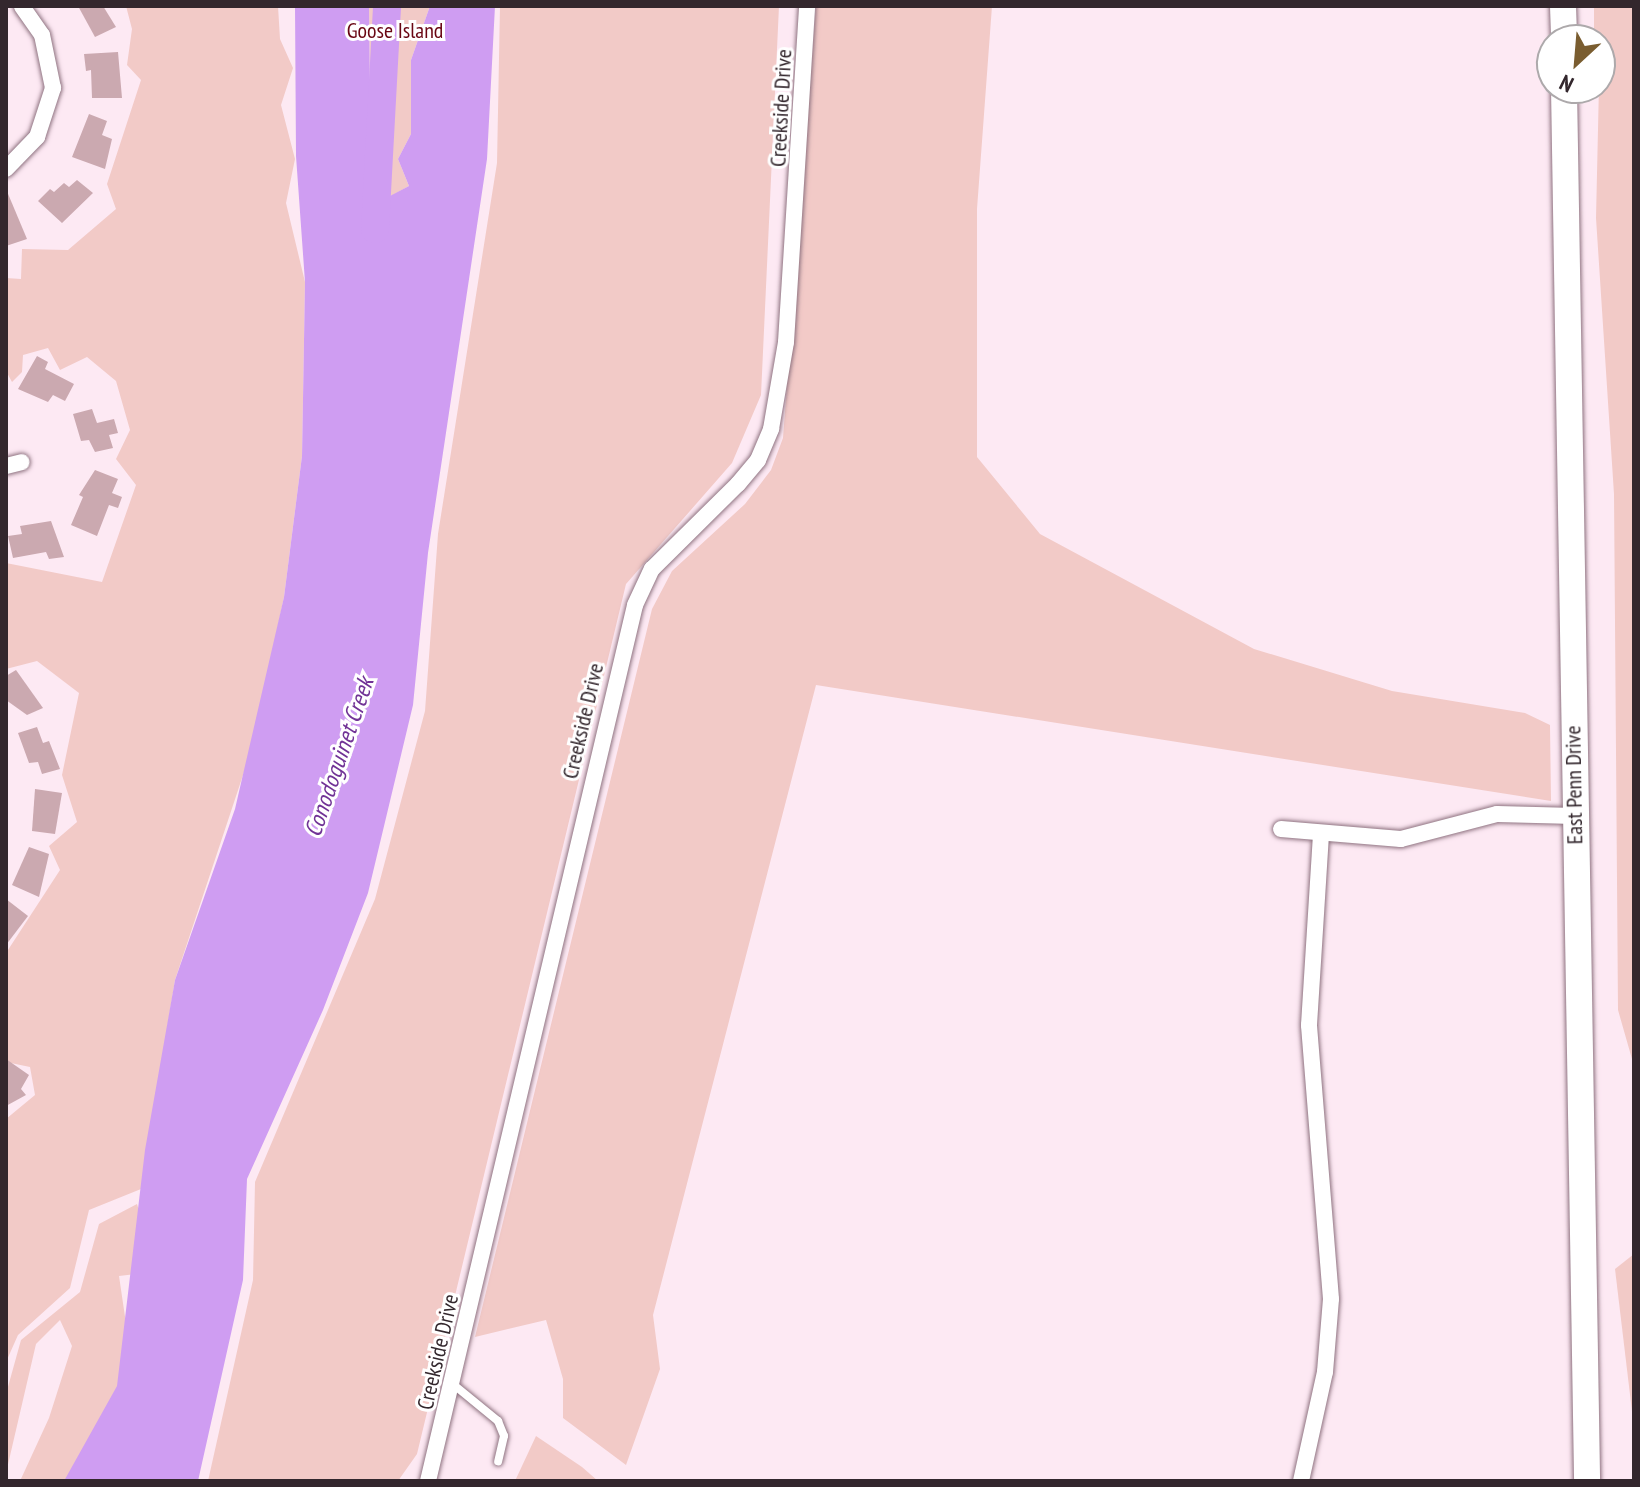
<!DOCTYPE html>
<style>
body{margin:0}
#map{position:relative;width:1640px;height:1487px;overflow:hidden;background:#fde9f3;font-family:"PT Sans Narrow",sans-serif}
div>[style]{position:absolute}
.green>*{inset:0;background:#f2cac7}
.water>*{inset:0;background:#cf9df2}
.river>*{height:28px;margin:-14px;padding:0 14px;transform-origin:14px;border-radius:14px;background:#cf9df2}
.building>*{inset:0;background:#cba9b0}
.roads{filter:drop-shadow(0 0 2px #8f7381) drop-shadow(0 0 2px #8f7381)}
.lane>*{height:8px;margin:-4px;padding:0 4px;transform-origin:4px;border-radius:4px;background:#fff}
.street>*{height:16px;margin:-8px;padding:0 8px;transform-origin:8px;border-radius:8px;background:#fff}
.primary>*{height:26px;margin:-13px;padding:0 13px;transform-origin:13px;border-radius:13px;background:#fff}
span{translate:-50% -50%;white-space:nowrap;text-align:center;line-height:1.15;-webkit-text-stroke:6px #fff;paint-order:stroke}
.park-label{font-size:22px;color:#690613}
.street-label{font-size:22px;color:#33272d}
.water-label{font-size:24px;color:#713396;font-style:italic}
.frame{position:absolute;inset:0;border:8px solid #33272d;pointer-events:none}
.north{position:absolute;left:1536px;top:24px;width:80px;height:80px;box-sizing:border-box;background:#fff;border:2px solid #ada9ab;border-radius:50%;rotate:206deg;font-size:22px;font-weight:700;line-height:32px;text-align:center;color:#33272d}
.north::after{content:'';display:block;margin:auto;width:28px;height:36px;background:#7a5d30;clip-path:polygon(50% 0,100% 100%,50% 72%,0 100%)}
</style>
<div id="map">
<div class="green">
<div style="clip-path:polygon(126px 6px,278px 6px,280px 39px,293px 68px,281px 105px,295px 159px,286px 203px,305px 282px,302px 456px,284px 597px,252px 748px,175px 980px,141px 1189px,89px 1210px,70px 1288px,18px 1335px,6px 1362px,6px 1119px,35px 1095px,30px 1067px,6px 1062px,6px 953px,60px 870px,49px 846px,77px 822px,62px 775px,79px 693px,37px 661px,6px 669px,6px 563px,102px 582px,136px 485px,116px 459px,130px 430px,116px 381px,87px 357px,60px 370px,48px 348px,23px 355px,22px 372px,12px 382px,6px 371px,6px 278px,21px 279px,22px 249px,68px 250px,116px 209px,107px 184px,141px 80px,127px 65px,132px 29px)"></div>
<div style="clip-path:polygon(369px 6px,430px 6px,411px 60px,411px 134px,398px 159px,409px 186px,389px 197px,371px 189px)"></div>
<div style="clip-path:polygon(500px 6px,779px 6px,761px 395px,732px 463px,626px 584px,417px 1454px,398px 1481px,208px 1481px,253px 1280px,255px 1182px,375px 899px,425px 711px,438px 534px,497px 163px)"></div>
<div style="clip-path:polygon(816px 6px,992px 6px,977px 209px,977px 457px,1040px 534px,1254px 649px,1392px 691px,1525px 713px,1550px 725px,1551px 801px,816px 685px,653px 1315px,660px 1369px,626px 1465px,563px 1418px,563px 1379px,546px 1320px,475px 1337px,652px 609px,672px 571px,745px 504px,771px 470px,783px 438px)"></div>
<div style="clip-path:polygon(1594px 6px,1634px 6px,1634px 1066px,1618px 1010px,1614px 494px,1596px 218px,1600px 40px,1594px 40px)"></div>
<div style="clip-path:polygon(137px 1204px,143px 1224px,136px 1274px,119px 1276px,128px 1337px,122px 1386px,71px 1481px,20px 1481px,49px 1418px,72px 1346px,60px 1320px,36px 1344px,6px 1473px,6px 1394px,21px 1340px,80px 1292px,99px 1224px)"></div>
<div style="clip-path:polygon(1634px 1254px,1634px 1428px,1615px 1269px)"></div>
<div style="clip-path:polygon(536px 1436px,582px 1467px,598px 1481px,515px 1481px)"></div>
</div>
<div class="water">
<div style="clip-path:polygon(295px 6px,369px 6px,371px 189px,388px 197px,409px 186px,398px 159px,411px 134px,411px 60px,430px 6px,495px 6px,487px 159px,428px 553px,413px 705px,368px 893px,323px 1010px,247px 1179px,243px 1280px,198px 1481px,64px 1481px,117px 1386px,145px 1150px,175px 980px,235px 809px,284px 597px,302px 456px,305px 282px,296px 156px)"></div>
</div>
<div class="river">
<div style="left:375px;top:229px;width:223px;rotate:-86.9deg"></div>
</div>
<div class="building">
<div style="clip-path:polygon(78px 6px,103px 6px,116px 27px,95px 37px)"></div>
<div style="clip-path:polygon(118px 52px,122px 98px,92px 98px,91px 70px,86px 71px,84px 54px)"></div>
<div style="clip-path:polygon(89px 114px,107px 121px,102px 135px,112px 139px,105px 169px,72px 157px)"></div>
<div style="clip-path:polygon(77px 180px,93px 193px,62px 223px,38px 201px,50px 189px,54px 192px,64px 183px,69px 187px)"></div>
<div style="clip-path:polygon(6px 189px,27px 239px,6px 246px)"></div>
<div style="clip-path:polygon(37px 356px,48px 362px,45px 369px,74px 384px,65px 401px,53px 395px,48px 402px,18px 389px)"></div>
<div style="clip-path:polygon(92px 409px,97px 423px,114px 419px,118px 433px,109px 435px,113px 448px,95px 452px,89px 440px,81px 441px,73px 414px)"></div>
<div style="clip-path:polygon(95px 470px,118px 479px,112px 493px,122px 497px,118px 508px,109px 505px,97px 536px,71px 525px,83px 497px,79px 495px)"></div>
<div style="clip-path:polygon(51px 521px,64px 557px,49px 559px,46px 552px,13px 558px,8px 536px,22px 534px,20px 526px)"></div>
<div style="clip-path:polygon(16px 670px,43px 708px,27px 715px,6px 700px,6px 676px)"></div>
<div style="clip-path:polygon(37px 727px,43px 743px,49px 741px,60px 769px,42px 774px,38px 762px,29px 763px,18px 733px)"></div>
<div style="clip-path:polygon(35px 789px,62px 793px,55px 834px,32px 831px)"></div>
<div style="clip-path:polygon(29px 847px,49px 854px,39px 897px,12px 885px)"></div>
<div style="clip-path:polygon(6px 899px,28px 916px,6px 945px)"></div>
<div style="clip-path:polygon(6px 1059px,29px 1075px,21px 1089px,26px 1095px,6px 1106px)"></div>
</div>
<div class="roads">
<div class="lane">
<div style="left:454px;top:1385px;width:57px;rotate:39.3deg"></div>
<div style="left:498px;top:1421px;width:16px;rotate:68deg"></div>
<div style="left:504px;top:1436px;width:26px;rotate:103deg"></div>
</div>
<div class="street">
<div style="left:6px;top:169px;width:45px;rotate:-45.9deg"></div>
<div style="left:37px;top:137px;width:52px;rotate:-71.9deg"></div>
<div style="left:53px;top:88px;width:54px;rotate:-101.7deg"></div>
<div style="left:42px;top:35px;width:35px;rotate:-125deg"></div>
<div style="left:6px;top:466px;width:16px;rotate:-14deg"></div>
<div style="left:1281px;top:829px;width:120px;rotate:4.8deg"></div>
<div style="left:1401px;top:839px;width:99px;rotate:-14.6deg"></div>
<div style="left:1497px;top:814px;width:78px;rotate:1.5deg"></div>
<div style="left:428px;top:1481px;width:900px;rotate:-76.7deg"></div>
<div style="left:635px;top:605px;width:40px;rotate:-65deg"></div>
<div style="left:652px;top:569px;width:121px;rotate:-44.7deg"></div>
<div style="left:738px;top:484px;width:31px;rotate:-50deg"></div>
<div style="left:758px;top:460px;width:34px;rotate:-67deg"></div>
<div style="left:771px;top:429px;width:88px;rotate:-80.2deg"></div>
<div style="left:786px;top:342px;width:337px;rotate:-86.4deg"></div>
<div style="left:1301px;top:1481px;width:112px;rotate:-77.6deg"></div>
<div style="left:1325px;top:1372px;width:73px;rotate:-85.3deg"></div>
<div style="left:1331px;top:1299px;width:275px;rotate:-94.6deg"></div>
<div style="left:1309px;top:1025px;width:192px;rotate:-86.4deg"></div>
</div>
<div class="primary">
<div style="left:1563px;top:6px;width:34px;rotate:88deg"></div>
<div style="left:1564px;top:88px;width:1393px;rotate:89.05deg"></div>
</div>
</div>
<div class="park-label">
<span style="left:395px;top:31px">Goose Island</span>
</div>
<div class="street-label">
<span style="left:781px;top:108px;rotate:-87deg">Creekside Drive</span>
<span style="left:583px;top:721px;rotate:-77deg">Creekside Drive</span>
<span style="left:1574px;top:785px;rotate:-91deg">East Penn Drive</span>
<span style="left:438px;top:1352px;rotate:-77deg">Creekside Drive</span>
</div>
<div class="water-label">
<span style="left:339px;top:757px;rotate:-71deg">Conodoguinet Creek</span>
</div>
<div class="frame"></div>
<div class="north">N</div>
</div>
